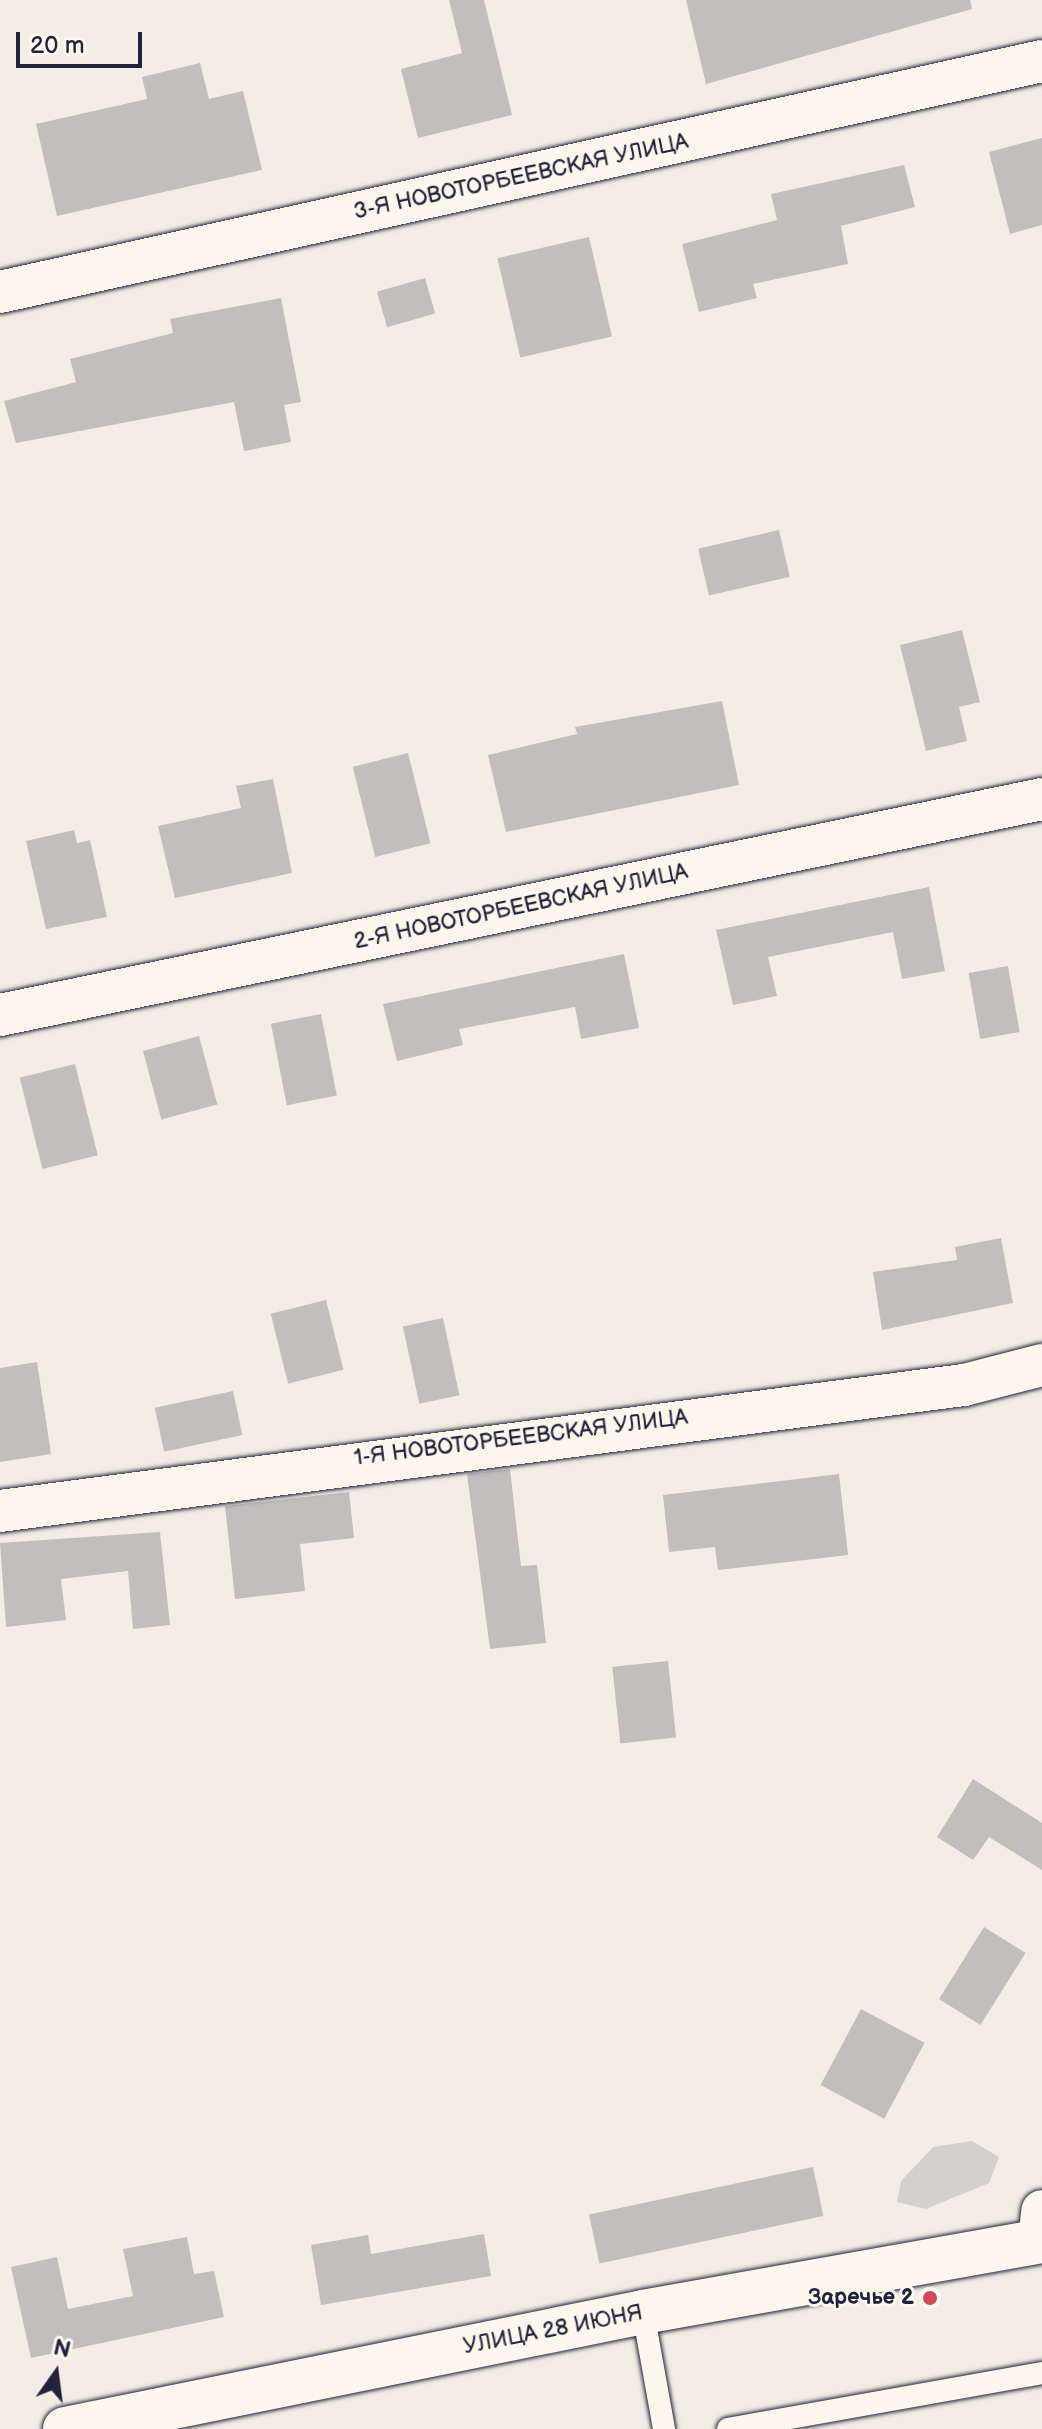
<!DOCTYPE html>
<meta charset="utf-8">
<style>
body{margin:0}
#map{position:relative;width:1042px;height:2429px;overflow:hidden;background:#f2eee5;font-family:"Balsamiq Sans",sans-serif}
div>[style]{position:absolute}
.green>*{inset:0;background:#d4d1cc}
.building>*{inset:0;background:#c2bebe;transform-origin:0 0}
.roads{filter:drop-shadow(0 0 2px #22223b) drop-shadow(0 0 2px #22223b)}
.service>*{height:22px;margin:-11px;padding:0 11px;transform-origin:11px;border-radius:11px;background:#fbf7ec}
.minor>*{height:42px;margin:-21px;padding:0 21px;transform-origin:21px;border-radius:21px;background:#fbf7ec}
.tertiary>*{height:44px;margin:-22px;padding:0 22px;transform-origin:22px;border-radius:22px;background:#fbf7ec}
.dots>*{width:22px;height:22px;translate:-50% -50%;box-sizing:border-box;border:4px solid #fbf7ec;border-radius:50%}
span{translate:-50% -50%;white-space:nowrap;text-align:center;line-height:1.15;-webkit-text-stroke:6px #fbf7ec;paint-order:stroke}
.street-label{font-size:22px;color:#22223b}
.poi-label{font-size:22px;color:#22223b;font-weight:700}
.right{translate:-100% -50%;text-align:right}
.north{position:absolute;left:16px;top:2333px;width:80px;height:80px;-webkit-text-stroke:6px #fbf7ec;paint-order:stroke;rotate:14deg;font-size:22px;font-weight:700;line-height:32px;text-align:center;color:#22223b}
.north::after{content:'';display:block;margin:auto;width:28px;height:36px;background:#22223b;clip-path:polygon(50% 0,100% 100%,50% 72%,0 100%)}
.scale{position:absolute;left:16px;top:32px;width:126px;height:36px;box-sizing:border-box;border:4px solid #22223b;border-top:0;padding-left:10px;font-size:24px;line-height:28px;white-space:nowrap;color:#22223b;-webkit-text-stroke:6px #fbf7ec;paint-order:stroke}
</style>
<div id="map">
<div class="green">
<div style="clip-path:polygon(972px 2141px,999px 2157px,989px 2183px,926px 2209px,897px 2202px,901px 2181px,933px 2147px)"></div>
</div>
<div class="building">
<div style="clip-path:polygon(449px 0,484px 0,512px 115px,418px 138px,401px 69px,462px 53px)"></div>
<div style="clip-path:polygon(686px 0,970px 0,972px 9px,706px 84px)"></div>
<div style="clip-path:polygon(200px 63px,209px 99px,243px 91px,262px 170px,57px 216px,36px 124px,147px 99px,142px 77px)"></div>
<div style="clip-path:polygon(1042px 138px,1042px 225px,1010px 234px,989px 152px)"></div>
<div style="clip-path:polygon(904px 165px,915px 207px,841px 226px,848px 264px,753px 284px,757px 298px,699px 312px,682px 244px,777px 220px,771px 194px)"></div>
<div style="left:589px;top:237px;width:102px;height:94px;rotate:77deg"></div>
<div style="left:425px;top:278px;width:37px;height:50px;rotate:74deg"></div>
<div style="clip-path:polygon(281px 298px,301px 402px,284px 405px,291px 442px,244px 451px,234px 402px,16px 443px,4px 401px,76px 382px,70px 359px,173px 333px,170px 319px)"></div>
<div style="left:779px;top:530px;width:48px;height:83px;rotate:77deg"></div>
<div style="clip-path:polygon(962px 630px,980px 702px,959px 707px,967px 741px,926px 751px,900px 645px)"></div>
<div style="clip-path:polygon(722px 701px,739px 785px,506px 832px,488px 755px,577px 734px,575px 727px)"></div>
<div style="left:408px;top:753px;width:93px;height:57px;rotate:76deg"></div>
<div style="clip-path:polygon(273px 779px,292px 873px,175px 898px,158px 826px,241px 808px,236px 786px)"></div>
<div style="clip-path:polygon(74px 830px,77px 843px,90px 840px,107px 917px,46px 929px,26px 841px)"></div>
<div style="clip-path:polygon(929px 887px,945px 971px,902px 979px,893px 932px,768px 957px,777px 996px,733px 1005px,716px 930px)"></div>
<div style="clip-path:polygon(624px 954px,639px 1028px,581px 1039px,575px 1007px,459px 1029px,463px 1045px,397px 1061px,383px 1004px)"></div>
<div style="left:1008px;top:966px;width:67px;height:40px;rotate:80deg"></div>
<div style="left:321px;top:1014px;width:83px;height:51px;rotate:79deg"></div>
<div style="left:199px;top:1036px;width:71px;height:58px;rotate:75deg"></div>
<div style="left:75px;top:1064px;width:94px;height:57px;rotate:76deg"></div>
<div style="clip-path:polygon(1001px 1238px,1013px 1303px,882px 1330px,873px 1272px,957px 1260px,955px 1247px)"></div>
<div style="left:326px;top:1300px;width:72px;height:57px;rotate:76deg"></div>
<div style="left:443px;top:1318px;width:79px;height:41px;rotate:78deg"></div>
<div style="clip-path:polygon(37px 1362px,51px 1454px,0 1462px,0 1368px)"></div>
<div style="left:233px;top:1391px;width:45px;height:80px;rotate:78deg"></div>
<div style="clip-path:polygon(510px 1469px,521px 1566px,537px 1565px,546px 1643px,490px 1649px,467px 1474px)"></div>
<div style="clip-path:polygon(839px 1474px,848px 1555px,718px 1570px,715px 1547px,669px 1552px,663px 1495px)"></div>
<div style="clip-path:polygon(349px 1492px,354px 1538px,300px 1544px,305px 1591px,235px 1599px,225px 1506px)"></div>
<div style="clip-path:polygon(160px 1532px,170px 1625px,133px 1629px,128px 1571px,61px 1579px,66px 1620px,6px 1627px,0 1543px)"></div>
<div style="left:668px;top:1661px;width:77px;height:56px;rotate:84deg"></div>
<div style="clip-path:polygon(973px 1779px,1042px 1823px,1042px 1870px,989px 1837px,973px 1860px,937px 1837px)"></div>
<div style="left:984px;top:1927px;width:49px;height:85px;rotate:32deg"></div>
<div style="left:861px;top:2009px;width:72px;height:86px;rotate:28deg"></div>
<div style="left:813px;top:2167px;width:50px;height:229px;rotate:78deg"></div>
<div style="clip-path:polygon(484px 2234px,491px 2276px,321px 2305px,311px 2245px,368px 2235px,371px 2254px)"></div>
<div style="clip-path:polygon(187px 2237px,194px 2274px,214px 2271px,224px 2317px,31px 2358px,11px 2267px,57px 2257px,68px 2309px,133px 2296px,123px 2249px)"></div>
</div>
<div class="roads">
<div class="service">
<div style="left:643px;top:2312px;width:119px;rotate:79.8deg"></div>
<div style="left:728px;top:2429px;width:319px;rotate:-10.1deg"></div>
</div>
<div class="minor">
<div style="left:0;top:292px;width:1067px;rotate:-12.5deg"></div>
<div style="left:0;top:1015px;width:1064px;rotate:-11.71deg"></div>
<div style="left:0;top:1511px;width:972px;rotate:-7.45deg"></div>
<div style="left:964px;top:1385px;width:81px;rotate:-14.4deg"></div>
<div style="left:1039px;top:2242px;width:31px;rotate:-84deg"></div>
</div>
<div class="tertiary">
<div style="left:65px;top:2429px;width:590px;rotate:-11.44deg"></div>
<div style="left:643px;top:2312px;width:405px;rotate:-10.1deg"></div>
</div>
</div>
<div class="dots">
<div style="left:930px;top:2298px;background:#d1495b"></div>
</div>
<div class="street-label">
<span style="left:521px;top:177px;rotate:-12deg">3-Я НОВОТОРБЕЕВСКАЯ УЛИЦА</span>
<span style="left:521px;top:907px;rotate:-12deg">2-Я НОВОТОРБЕЕВСКАЯ УЛИЦА</span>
<span style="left:521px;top:1438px;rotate:-7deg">1-Я НОВОТОРБЕЕВСКАЯ УЛИЦА</span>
<span style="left:553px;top:2330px;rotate:-11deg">УЛИЦА 28 ИЮНЯ</span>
</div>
<div class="poi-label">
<span class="right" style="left:914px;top:2298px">Заречье 2</span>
</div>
<div class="north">N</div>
<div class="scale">20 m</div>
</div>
